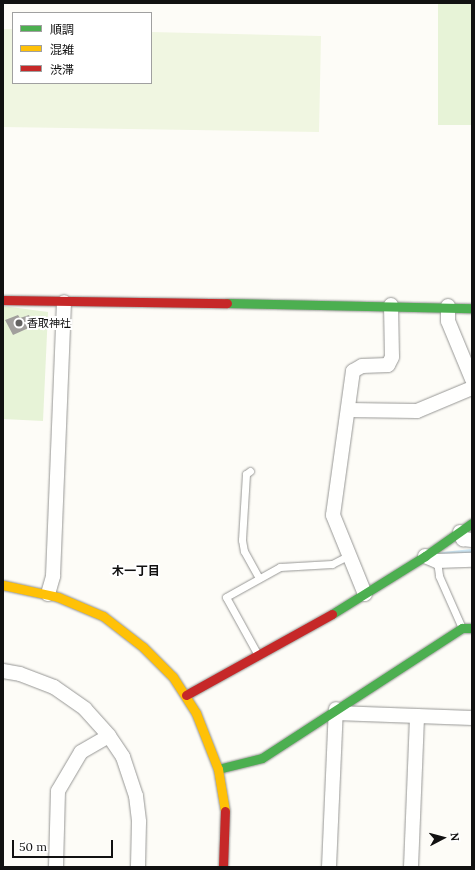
<!DOCTYPE html>
<meta charset="utf-8">
<style>
body{margin:0}
#map{position:relative;width:475px;height:870px;overflow:hidden;background:#fdfcf7;font-family:Lora,"Noto Sans JP",serif}
div>[style]{position:absolute}
.green>*{inset:0;background:#e7f3d7;transform-origin:0 0}
.pitch>*{inset:0;background:#f0f6e1}
.stream>*{height:4px;margin:-2px;padding:0 2px;transform-origin:2px;border-radius:2px;background:#cde8f7}
.building>*{inset:0;background:#a19f9c}
.roads{filter:drop-shadow(0 0 1px #979795) drop-shadow(0 0 1px #979795)}
.lane>*{height:7px;margin:-3.5px;padding:0 3.5px;transform-origin:3.5px;border-radius:3.5px;background:#fffffe}
.street>*{height:14px;margin:-7px;padding:0 7px;transform-origin:7px;border-radius:7px;background:#fffffe}
.fast>*{height:9px;margin:-4.5px;padding:0 4.5px;transform-origin:4.5px;border-radius:4.5px;background:#4caf50}
.slow>*{height:9px;margin:-4.5px;padding:0 4.5px;transform-origin:4.5px;border-radius:4.5px;background:#ffc107}
.jam>*{height:9px;margin:-4.5px;padding:0 4.5px;transform-origin:4.5px;border-radius:4.5px;background:#c62828}
.dots>*{width:11px;height:11px;translate:-50% -50%;box-sizing:border-box;border:2px solid #fff;border-radius:50%}
span{translate:-50% -50%;white-space:nowrap;text-align:center;line-height:1.15;-webkit-text-stroke:4px #fff;paint-order:stroke}
.poi-label{font-size:11px;color:#111}
.left{translate:0 -50%;text-align:left}
.neighbourhood-label{font-size:12px;color:#111;font-weight:700}
.frame{position:absolute;inset:0;border:4px solid #111;pointer-events:none}
.legend{position:absolute;left:12px;top:12px;width:140px;height:72px;box-sizing:border-box;background:#fff;border:1px solid #a0a0a0;margin:0;padding:5px 7px;list-style:none;font-size:12px;color:#111}
.legend li{display:flex;align-items:center;gap:8px;height:20px}
.legend b{width:20px;border:1px solid #a0a0a0}
.north{position:absolute;left:423px;top:818px;width:40px;height:40px;-webkit-text-stroke:3px #fff;paint-order:stroke;rotate:84deg;font-size:11px;font-weight:700;line-height:16px;text-align:center;color:#111}
.north::after{content:'';display:block;margin:auto;width:14px;height:18px;background:#111;clip-path:polygon(50% 0,100% 100%,50% 72%,0 100%)}
.scale{position:absolute;left:12px;top:840px;width:101px;height:18px;box-sizing:border-box;border:2px solid #111;border-top:0;padding-left:5px;font-size:12px;line-height:14px;white-space:nowrap;color:#111;-webkit-text-stroke:3px #fff;paint-order:stroke}
</style>
<div id="map">
<div class="green">
<div style="left:438px;top:3px;width:34px;height:122px"></div>
<div style="clip-path:polygon(3px 306px,48px 312px,43px 421px,3px 419px)"></div>
</div>
<div class="pitch">
<div style="clip-path:polygon(3px 29px,13px 29px,13px 83px,151px 83px,151px 32px,321px 36px,319px 132px,3px 127px)"></div>
</div>
<div class="stream">
<div style="left:443px;top:554px;width:29px;rotate:-6deg"></div>
</div>
<div class="building">
<div style="clip-path:polygon(18px 315px,20px 318px,29px 315px,33px 326px,13px 335px,5px 320px)"></div>
</div>
<div class="roads">
<div class="lane">
<div style="left:250px;top:471px;width:5px;rotate:143deg"></div>
<div style="left:246px;top:474px;width:66px;rotate:93.5deg"></div>
<div style="left:242px;top:540px;width:11px;rotate:80deg"></div>
<div style="left:244px;top:551px;width:31px;rotate:61deg"></div>
<div style="left:437px;top:561px;width:15px;rotate:82deg"></div>
<div style="left:439px;top:576px;width:57px;rotate:66.1deg"></div>
<div style="left:258px;top:655px;width:66px;rotate:-118.9deg"></div>
<div style="left:226px;top:597px;width:62px;rotate:-29.1deg"></div>
<div style="left:280px;top:567px;width:52px;rotate:-3.3deg"></div>
<div style="left:332px;top:564px;width:20px;rotate:-27deg"></div>
</div>
<div class="street">
<div style="left:448px;top:306px;width:15px;rotate:90deg"></div>
<div style="left:448px;top:321px;width:63px;rotate:67.5deg"></div>
<div style="left:348px;top:410px;width:69px;rotate:0.8deg"></div>
<div style="left:417px;top:411px;width:60px;rotate:-22.7deg"></div>
<div style="left:460px;top:532px;width:8px;rotate:67deg"></div>
<div style="left:463px;top:539px;width:9px;rotate:6deg"></div>
<div style="left:425px;top:556px;width:13px;rotate:23deg"></div>
<div style="left:437px;top:561px;width:35px;rotate:-2deg"></div>
<div style="left:48px;top:594px;width:19px;rotate:-74deg"></div>
<div style="left:53px;top:576px;width:274px;rotate:-87.7deg"></div>
<div style="left:365px;top:594px;width:85px;rotate:-112.1deg"></div>
<div style="left:333px;top:515px;width:145px;rotate:-82.1deg"></div>
<div style="left:353px;top:371px;width:10px;rotate:-29deg"></div>
<div style="left:362px;top:366px;width:26px;rotate:-2deg"></div>
<div style="left:388px;top:365px;width:9px;rotate:-63deg"></div>
<div style="left:392px;top:357px;width:52px;rotate:-91.1deg"></div>
<div style="left:3px;top:671px;width:17px;rotate:10deg"></div>
<div style="left:20px;top:674px;width:36px;rotate:21deg"></div>
<div style="left:54px;top:687px;width:38px;rotate:35deg"></div>
<div style="left:85px;top:709px;width:36px;rotate:48deg"></div>
<div style="left:109px;top:736px;width:25px;rotate:56deg"></div>
<div style="left:123px;top:757px;width:41px;rotate:71.6deg"></div>
<div style="left:136px;top:796px;width:26px;rotate:83deg"></div>
<div style="left:139px;top:822px;width:45px;rotate:91.3deg"></div>
<div style="left:336px;top:713px;width:136px;rotate:2.1deg"></div>
<div style="left:56px;top:867px;width:76px;rotate:-88.5deg"></div>
<div style="left:58px;top:791px;width:45px;rotate:-59.5deg"></div>
<div style="left:81px;top:752px;width:32px;rotate:-30deg"></div>
<div style="left:329px;top:867px;width:158px;rotate:-87.5deg"></div>
<div style="left:411px;top:867px;width:151px;rotate:-87.7deg"></div>
</div>
<div class="fast">
<div style="left:227px;top:303px;width:245px;rotate:1.2deg"></div>
<div style="left:332px;top:614px;width:110px;rotate:-31.9deg"></div>
<div style="left:425px;top:556px;width:57px;rotate:-35.1deg"></div>
<div style="left:218px;top:769px;width:45px;rotate:-14deg"></div>
<div style="left:262px;top:758px;width:239px;rotate:-33deg"></div>
<div style="left:462px;top:628px;width:10px"></div>
</div>
<div class="slow">
<div style="left:3px;top:585px;width:56px;rotate:12.3deg"></div>
<div style="left:58px;top:597px;width:49px;rotate:22.9deg"></div>
<div style="left:103px;top:616px;width:51px;rotate:37.8deg"></div>
<div style="left:143px;top:647px;width:42px;rotate:45deg"></div>
<div style="left:173px;top:677px;width:43px;rotate:57.4deg"></div>
<div style="left:196px;top:713px;width:60px;rotate:68.6deg"></div>
<div style="left:218px;top:769px;width:43px;rotate:80.5deg"></div>
</div>
<div class="jam">
<div style="left:3px;top:300px;width:224px;rotate:0.8deg"></div>
<div style="left:186px;top:695px;width:167px;rotate:-29deg"></div>
<div style="left:223px;top:867px;width:56px;rotate:-88deg"></div>
</div>
</div>
<div class="dots">
<div style="left:19px;top:323px;background:#646362"></div>
</div>
<div class="poi-label">
<span class="left" style="left:27px;top:323px">香取神社</span>
</div>
<div class="neighbourhood-label">
<span style="left:136px;top:571px">木一丁目</span>
</div>
<div class="frame"></div>
<ul class="legend">
<li><b style="height:5px;background:#4caf50"></b>順調</li>
<li><b style="height:5px;background:#ffc107"></b>混雑</li>
<li><b style="height:5px;background:#c62828"></b>渋滞</li>
</ul>
<div class="north">N</div>
<div class="scale">50 m</div>
</div>
